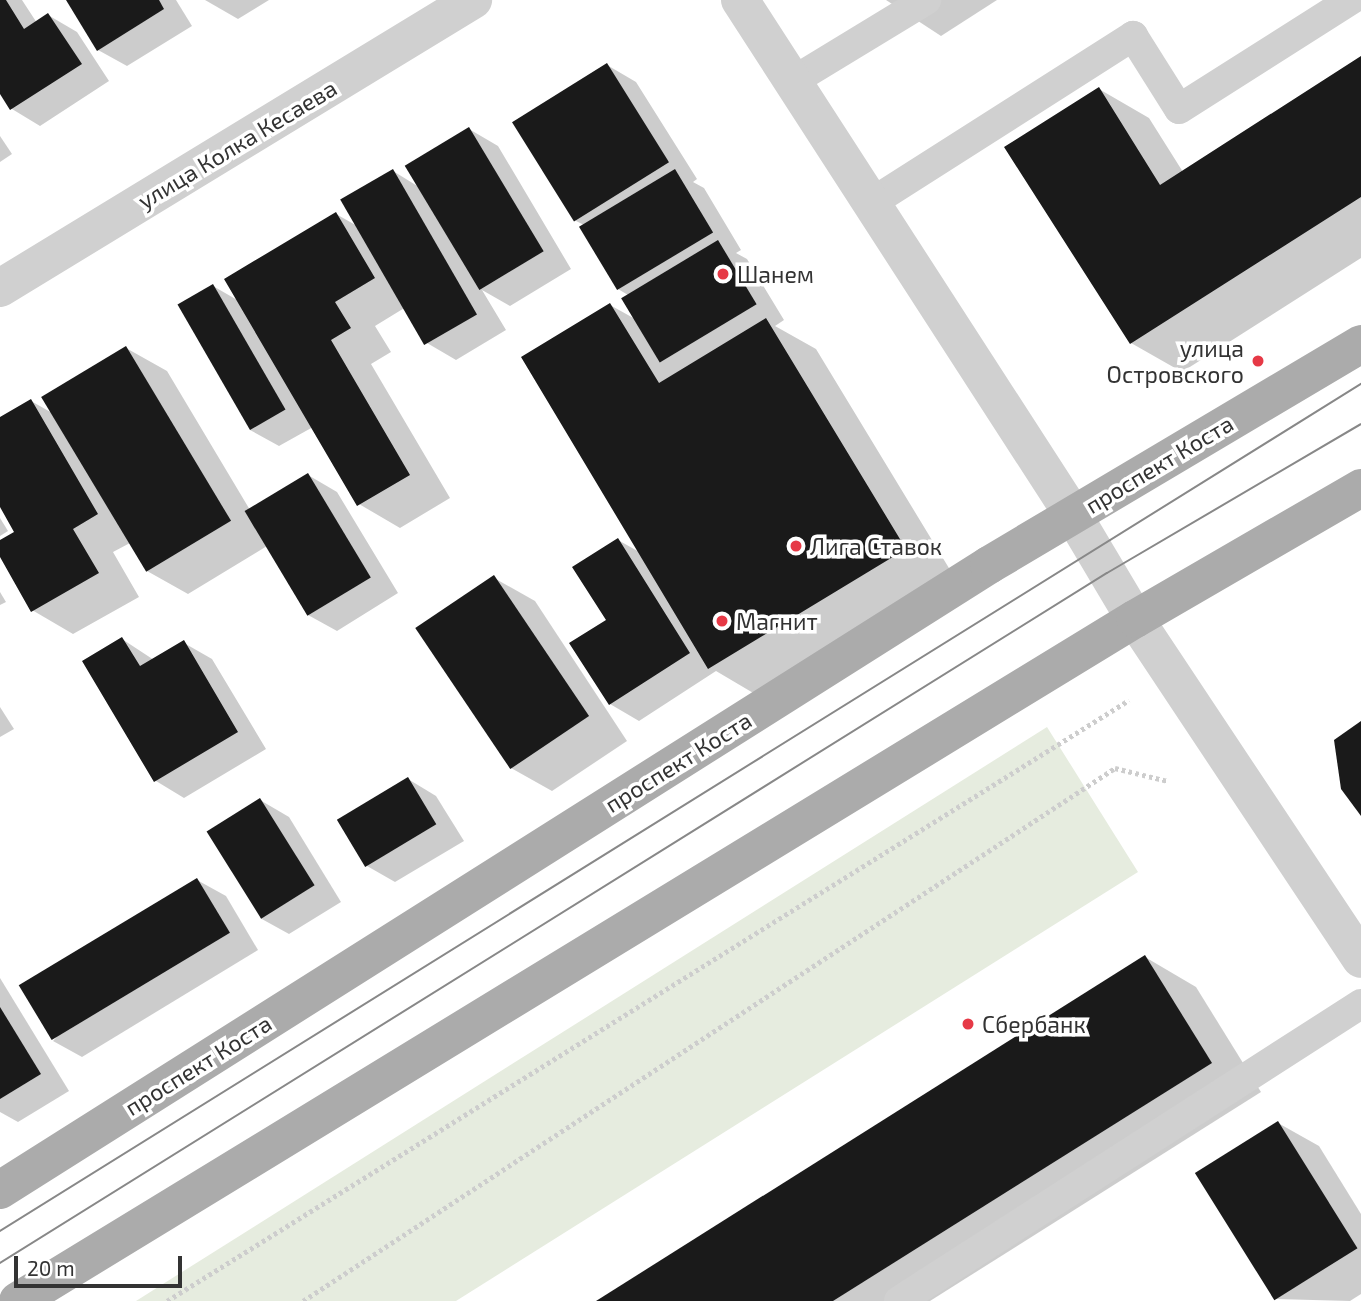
<!DOCTYPE html>
<meta charset="utf-8">
<style>
body{margin:0}
#map{position:relative;width:1361px;height:1301px;overflow:hidden;background:#fff;font-family:"Exo 2",sans-serif}
div>[style]{position:absolute}
.green>*{inset:0;background:#e6ecdf}
.shadow>*{inset:0;background:#0003}
.building>*{inset:0;background:#1a1a1a;transform-origin:0 0}
.path>*{height:4.5px;margin-top:-2.25px;transform-origin:0;background:repeating-linear-gradient(90deg,#cdcdcd 0 3.5px,transparent 0 7px)}
.service>*{height:30px;margin:-15px;padding:0 15px;transform-origin:15px;border-radius:15px;background:#d0d0d0}
.minor>*{height:38px;margin:-19px;padding:0 19px;transform-origin:19px;border-radius:19px;background:#d0d0d0}
.primary>*{height:38px;margin:-19px;padding:0 19px;transform-origin:19px;border-radius:19px;background:#ababab}
.tram>*{height:2px;margin:-1px;padding:0 1px;transform-origin:1px;border-radius:1px;background:#888}
.dots>*{width:19px;height:19px;translate:-50% -50%;box-sizing:border-box;border:4px solid #fff;border-radius:50%}
span{translate:-50% -50%;white-space:nowrap;text-align:center;line-height:1.15;-webkit-text-stroke:7px #fff;paint-order:stroke}
.street-label{font-size:23px;color:#333}
.poi-label{font-size:23px;color:#333}
.left{translate:0 -50%;text-align:left}
.right{translate:-100% -50%;text-align:right}
.scale{position:absolute;left:14px;top:1256px;width:168px;height:32px;box-sizing:border-box;border:4px solid #333;border-top:0;padding-left:9px;font-size:21px;line-height:24px;white-space:nowrap;color:#333;-webkit-text-stroke:5px #fff;paint-order:stroke}
</style>
<div id="map">
<div class="green">
<div style="clip-path:polygon(1047px 727px,1138px 872px,456px 1301px,136px 1301px)"></div>
</div>
<div class="shadow">
<div style="clip-path:polygon(0 0,22px 0,37px 23px,48px 15px,77px 32px,109px 81px,40px 126px,12px 109px,0 91px)"></div>
<div style="clip-path:polygon(68px 0,176px 0,192px 26px,127px 66px,98px 50px)"></div>
<div style="clip-path:polygon(205px 0,269px 0,238px 19px)"></div>
<div style="clip-path:polygon(886px 0,997px 0,941px 36px)"></div>
<div style="clip-path:polygon(1361px 58px,1361px 258px,1182px 372px,1131px 343px,1099px 89px,1149px 118px,1183px 172px)"></div>
<div style="clip-path:polygon(607px 65px,636px 82px,697px 179px,693px 182px,704px 188px,741px 250px,736px 253px,747px 259px,784px 320px,775px 326px,816px 349px,955px 578px,760px 697px,716px 671px,639px 721px,610px 704px,608px 621px,618px 540px,641px 553px,610px 305px,637px 320px,628px 295px,618px 289px,584px 225px,576px 221px)"></div>
<div style="clip-path:polygon(469px 129px,498px 146px,571px 269px,510px 306px,482px 290px,506px 330px,456px 360px,427px 343px,406px 307px,375px 326px,391px 352px,371px 364px,450px 498px,400px 528px,359px 504px,313px 427px,279px 446px,250px 430px,213px 286px,239px 301px,336px 214px,359px 227px,393px 171px,419px 187px)"></div>
<div style="clip-path:polygon(0 136px,12px 154px,0 162px)"></div>
<div style="clip-path:polygon(126px 348px,167px 371px,250px 510px,308px 475px,337px 492px,398px 593px,337px 631px,308px 615px,267px 546px,188px 594px,147px 571px,130px 543px,113px 552px,139px 597px,73px 634px,32px 610px,0 553px,0 542px,17px 533px,0 504px,0 419px,31px 401px,54px 414px)"></div>
<div style="clip-path:polygon(0 518px,8px 531px,0 536px)"></div>
<div style="clip-path:polygon(494px 578px,535px 601px,627px 741px,552px 791px,511px 768px)"></div>
<div style="clip-path:polygon(0 592px,6px 602px,0 605px)"></div>
<div style="clip-path:polygon(122px 639px,154px 660px,184px 643px,212px 659px,266px 749px,184px 798px,156px 781px)"></div>
<div style="clip-path:polygon(0 707px,14px 729px,0 737px)"></div>
<div style="clip-path:polygon(408px 779px,436px 796px,464px 841px,395px 882px,367px 866px)"></div>
<div style="clip-path:polygon(260px 800px,289px 817px,341px 902px,289px 934px,260px 918px)"></div>
<div style="clip-path:polygon(197px 880px,226px 896px,258px 950px,82px 1057px,53px 1041px)"></div>
<div style="clip-path:polygon(1145px 957px,1196px 987px,1261px 1092px,930px 1301px,599px 1301px)"></div>
<div style="clip-path:polygon(0 978px,69px 1091px,18px 1122px,0 1112px)"></div>
<div style="clip-path:polygon(1278px 1123px,1319px 1146px,1361px 1214px,1361px 1294px,1350px 1301px,1275px 1299px)"></div>
</div>
<div class="building">
<div style="clip-path:polygon(0 0,6px 0,24px 29px,48px 13px,82px 64px,10px 110px,0 94px)"></div>
<div style="clip-path:polygon(66px 0,159px 0,164px 9px,97px 51px)"></div>
<div style="clip-path:polygon(1361px 56px,1361px 197px,1130px 344px,1004px 147px,1099px 87px,1160px 185px)"></div>
<div style="left:607px;top:63px;width:117px;height:112px;rotate:58deg"></div>
<div style="left:469px;top:127px;width:145px;height:75px;rotate:59deg"></div>
<div style="left:393px;top:169px;width:168px;height:61px;rotate:60deg"></div>
<div style="left:675px;top:169px;width:74px;height:112px;rotate:59deg"></div>
<div style="clip-path:polygon(336px 212px,375px 278px,335px 302px,351px 328px,331px 340px,410px 475px,357px 506px,224px 279px)"></div>
<div style="left:718px;top:240px;width:75px;height:113px;rotate:59deg"></div>
<div style="left:213px;top:284px;width:145px;height:41px;rotate:60deg"></div>
<div style="clip-path:polygon(610px 303px,659px 383px,766px 318px,906px 549px,708px 669px,521px 357px)"></div>
<div style="left:126px;top:346px;width:204px;height:99px;rotate:59deg"></div>
<div style="clip-path:polygon(31px 399px,98px 514px,73px 529px,99px 573px,31px 612px,0 557px,0 540px,14px 532px,0 507px,0 417px)"></div>
<div style="left:308px;top:473px;width:122px;height:74px;rotate:59deg"></div>
<div style="clip-path:polygon(618px 538px,690px 653px,609px 705px,569px 643px,606px 620px,572px 567px)"></div>
<div style="left:494px;top:575px;width:170px;height:95px;rotate:56deg"></div>
<div style="clip-path:polygon(122px 637px,140px 666px,184px 640px,238px 732px,154px 782px,82px 661px)"></div>
<div style="clip-path:polygon(1361px 721px,1361px 816px,1341px 789px,1334px 740px)"></div>
<div style="left:408px;top:777px;width:55px;height:83px;rotate:59deg"></div>
<div style="left:260px;top:798px;width:103px;height:63px;rotate:58deg"></div>
<div style="left:197px;top:878px;width:64px;height:208px;rotate:59deg"></div>
<div style="clip-path:polygon(1145px 955px,1212px 1063px,833px 1301px,596px 1301px)"></div>
<div style="clip-path:polygon(0 1007px,41px 1074px,0 1099px)"></div>
<div style="left:1278px;top:1121px;width:150px;height:98px;rotate:58deg"></div>
</div>
<div class="path">
<div style="left:167px;top:1301px;width:1134px;rotate:-31.99deg"></div>
<div style="left:303px;top:1301px;width:971px;rotate:-33.28deg"></div>
<div style="left:1115px;top:768px;width:55px;rotate:13.8deg"></div>
</div>
<div class="service">
<div style="left:793px;top:81px;width:156px;rotate:-31.3deg"></div>
<div style="left:871px;top:203px;width:311px;rotate:-32.5deg"></div>
<div style="left:1133px;top:36px;width:86px;rotate:57.8deg"></div>
<div style="left:1179px;top:109px;width:204px;rotate:-32.4deg"></div>
<div style="left:899px;top:1301px;width:549px;rotate:-32.74deg"></div>
</div>
<div class="minor">
<div style="left:740px;top:0;width:613px;rotate:57.11deg"></div>
<div style="left:1073px;top:515px;width:121px;rotate:59.2deg"></div>
<div style="left:1135px;top:619px;width:408px;rotate:56.4deg"></div>
<div style="left:0;top:288px;width:554px;rotate:-31.34deg"></div>
</div>
<div class="primary">
<div style="left:0;top:1190px;width:1170px;rotate:-32.29deg"></div>
<div style="left:989px;top:565px;width:433px;rotate:-30.7deg"></div>
<div style="left:18px;top:1301px;width:1309px;rotate:-31.41deg"></div>
<div style="left:1135px;top:619px;width:261px;rotate:-30.1deg"></div>
</div>
<div class="tram">
<div style="left:0;top:1231px;width:1603px;rotate:-31.9deg"></div>
<div style="left:0;top:1263px;width:1304px;rotate:-31.94deg"></div>
<div style="left:1107px;top:573px;width:294px;rotate:-30.4deg"></div>
</div>
<div class="dots">
<div style="left:723px;top:274px;background:#e63946"></div>
<div style="left:1258px;top:361px;background:#e63946"></div>
<div style="left:796px;top:546px;background:#e63946"></div>
<div style="left:722px;top:621px;background:#e63946"></div>
<div style="left:968px;top:1024px;background:#e63946"></div>
</div>
<div class="street-label">
<span style="left:237px;top:144px;rotate:-31deg">улица Колка Кесаева</span>
<span style="left:1159px;top:464px;rotate:-31deg">проспект Коста</span>
<span style="left:678px;top:762px;rotate:-32deg">проспект Коста</span>
<span style="left:198px;top:1065px;rotate:-32deg">проспект Коста</span>
</div>
<div class="poi-label">
<span class="left" style="left:737px;top:274px">Шанем</span>
<span class="right" style="left:1244px;top:361px">улица<br>Островского</span>
<span class="left" style="left:810px;top:546px">Лига Ставок</span>
<span class="left" style="left:736px;top:621px">Магнит</span>
<span class="left" style="left:982px;top:1024px">Сбербанк</span>
</div>
<div class="scale">20 m</div>
</div>
